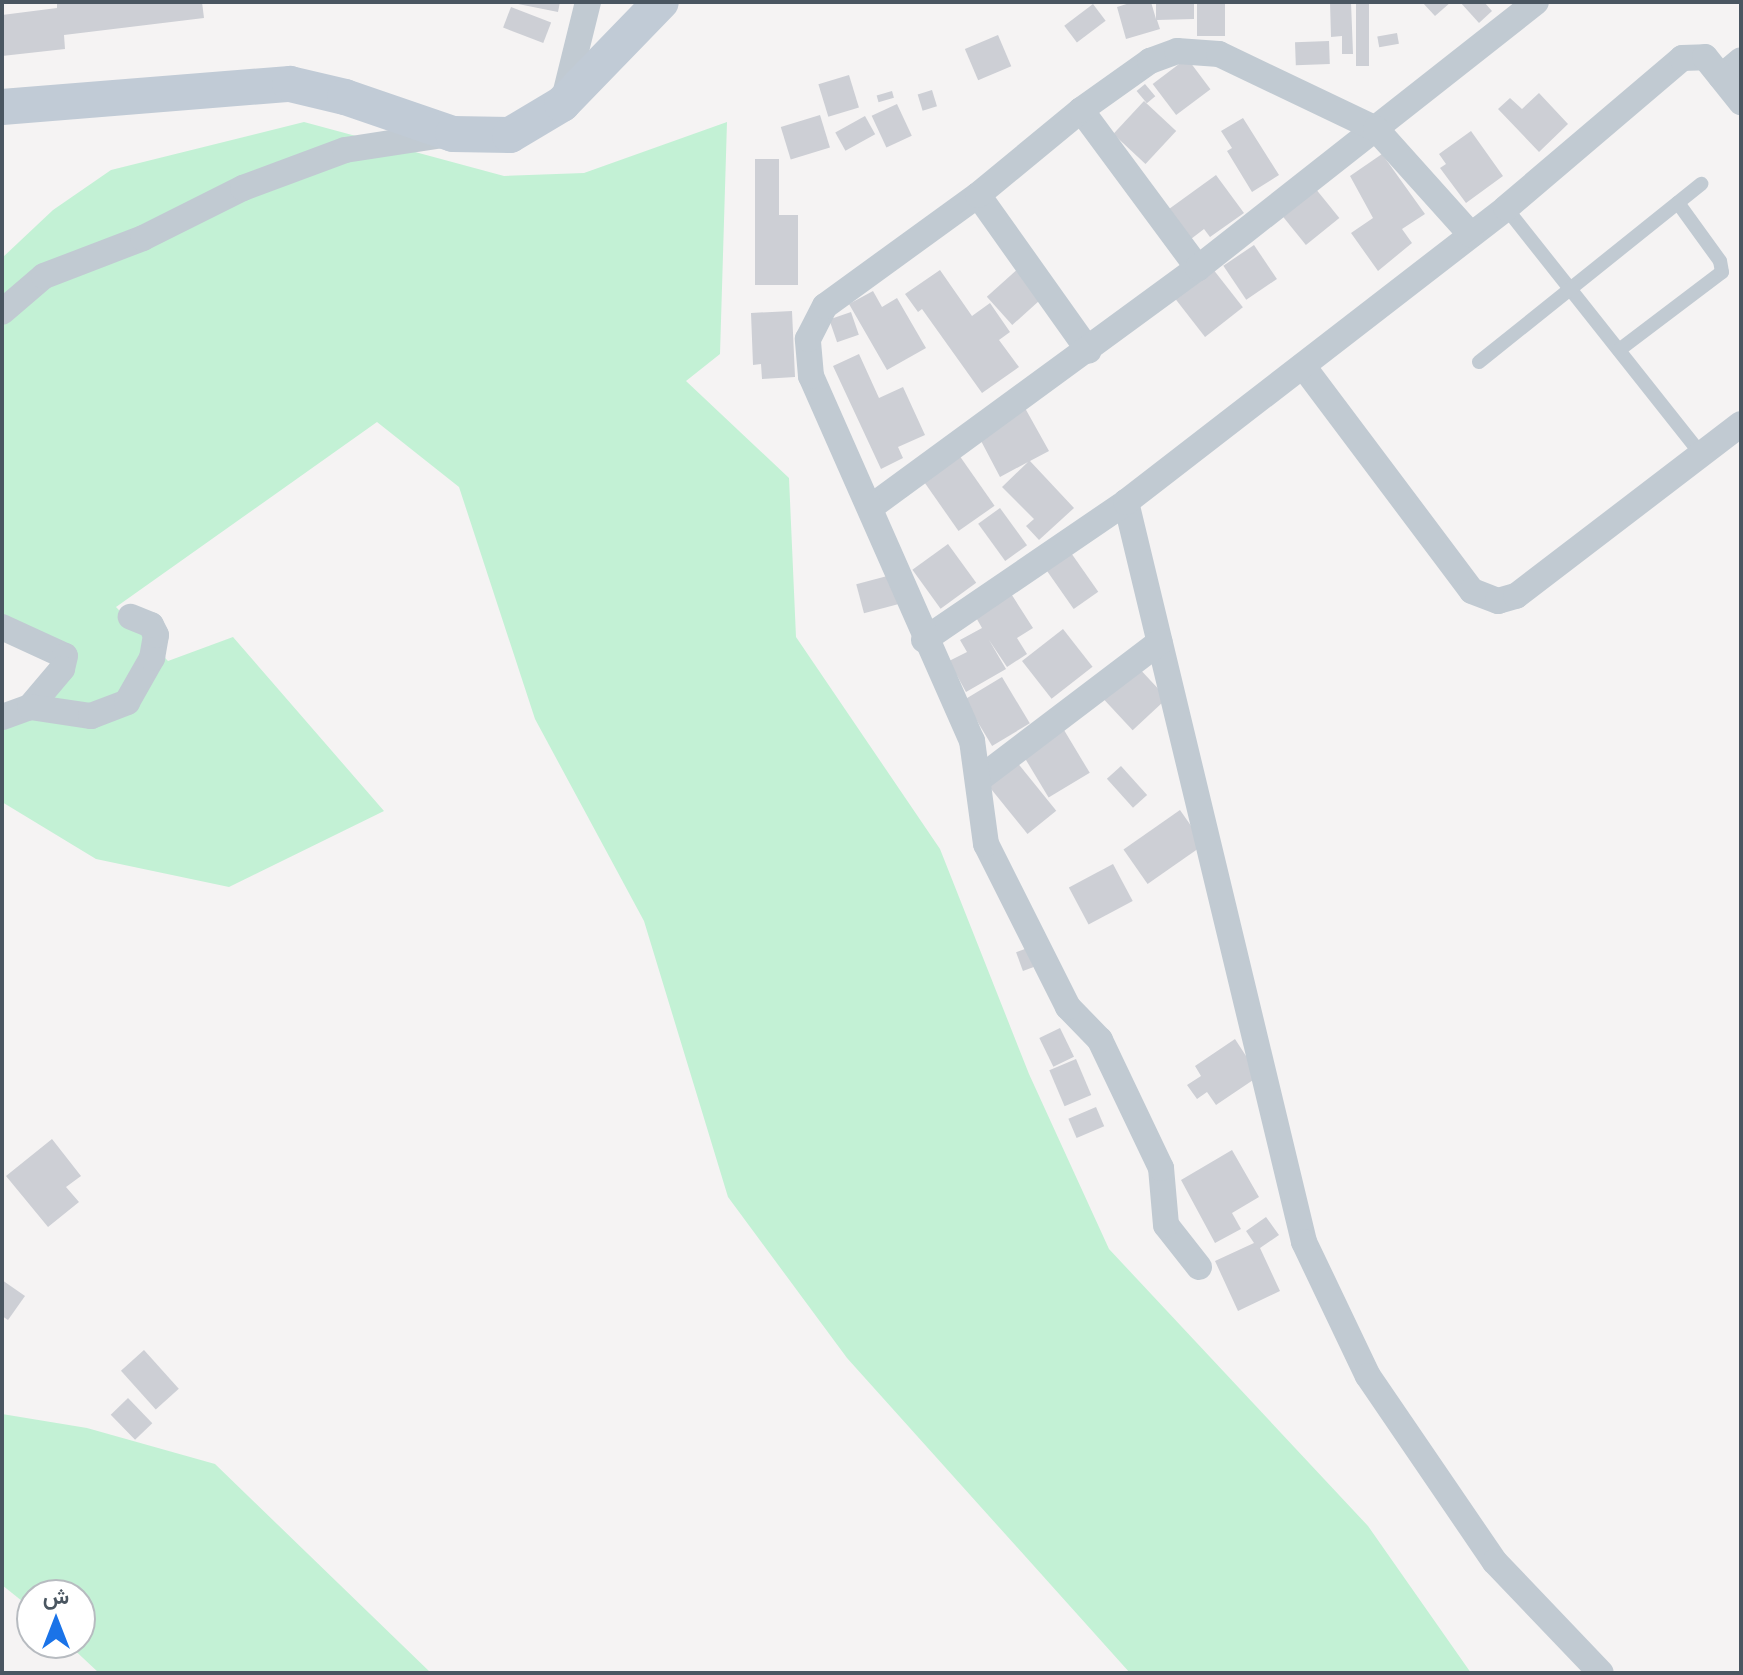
<!DOCTYPE html>
<meta charset="utf-8">
<style>
body{margin:0}
#map{position:relative;width:1743px;height:1675px;overflow:hidden;background:#f5f3f3;font-family:"Work Sans",Vazirmatn,sans-serif}
div>[style]{position:absolute}
.green>*{inset:0;background:#c3f1d5}
.building>*{inset:0;background:#cdcfd5;transform-origin:0 0}
.service>*{height:14px;margin:-7px;padding:0 7px;transform-origin:7px;border-radius:7px;background:#c1cad2}
.minor>*{height:26px;margin:-13px;padding:0 13px;transform-origin:13px;border-radius:13px;background:#c1cad2}
.secondary>*{height:36px;margin:-18px;padding:0 18px;transform-origin:18px;border-radius:18px;background:#c1cbd6}
span{translate:-50% -50%;white-space:nowrap;text-align:center;line-height:1.15;-webkit-text-stroke:7px #fff;paint-order:stroke}
.frame{position:absolute;inset:0;border:4px solid #4a5661;pointer-events:none}
.north{position:absolute;left:16px;top:1579px;width:80px;height:80px;box-sizing:border-box;background:#fff;border:2px solid #b7bbc0;border-radius:50%;rotate:0deg;font-size:22px;font-weight:700;line-height:32px;text-align:center;color:#4a5661}
.north::after{content:'';display:block;margin:auto;width:28px;height:36px;background:#1a73e8;clip-path:polygon(50% 0,100% 100%,50% 72%,0 100%)}
</style>
<div id="map">
<div class="green">
<div style="clip-path:polygon(304px 122px,504px 176px,584px 173px,727px 122px,720px 354px,686px 381px,789px 478px,796px 637px,940px 849px,1029px 1074px,1109px 1249px,1368px 1526px,1471px 1673px,1130px 1673px,847px 1358px,728px 1197px,644px 921px,535px 719px,459px 487px,377px 422px,116px 607px,168px 661px,233px 637px,384px 811px,229px 887px,96px 859px,2px 802px,2px 717px,62px 669px,2px 635px,2px 258px,53px 210px,111px 170px)"></div>
<div style="clip-path:polygon(2px 1414px,87px 1428px,215px 1464px,431px 1673px,99px 1673px,67px 1643px,80px 1643px,80px 1595px,32px 1595px,32px 1609px,2px 1585px)"></div>
</div>
<div class="building">
<div style="clip-path:polygon(57px 2px,202px 2px,204px 18px,64px 35px,65px 49px,2px 56px,2px 15px,57px 8px)"></div>
<div style="clip-path:polygon(508px 2px,560px 2px,558px 12px)"></div>
<div style="clip-path:polygon(1133px 2px,1151px 2px,1156px 19px,1156px 2px,1194px 2px,1194px 19px,1157px 20px,1160px 29px,1126px 39px,1117px 7px)"></div>
<div style="left:1197px;top:2px;width:28px;height:34px"></div>
<div style="clip-path:polygon(1330px 2px,1351px 2px,1353px 54px,1342px 54px,1342px 36px,1331px 37px)"></div>
<div style="left:1356px;top:2px;width:13px;height:64px"></div>
<div style="clip-path:polygon(1422px 2px,1451px 2px,1435px 16px)"></div>
<div style="clip-path:polygon(1460px 2px,1484px 2px,1492px 11px,1479px 23px)"></div>
<div style="left:1093px;top:4px;width:21px;height:36px;rotate:53deg"></div>
<div style="left:511px;top:7px;width:43px;height:22px;rotate:21deg"></div>
<div style="left:1397px;top:33px;width:11px;height:20px;rotate:80deg"></div>
<div style="left:998px;top:35px;width:34px;height:36px;rotate:67deg"></div>
<div style="left:1329px;top:41px;width:23px;height:34px;rotate:88deg"></div>
<div style="left:1187px;top:58px;width:39px;height:43px;rotate:53deg"></div>
<div style="left:849px;top:75px;width:34px;height:32px;rotate:73deg"></div>
<div style="left:1145px;top:84px;width:16px;height:11px;rotate:50deg"></div>
<div style="left:932px;top:90px;width:17px;height:15px;rotate:73deg"></div>
<div style="left:892px;top:91px;width:7px;height:16px;rotate:74deg"></div>
<div style="clip-path:polygon(1539px 93px,1568px 124px,1539px 152px,1498px 109px,1510px 98px,1522px 109px)"></div>
<div style="left:1144px;top:101px;width:44px;height:45px;rotate:43deg"></div>
<div style="left:897px;top:104px;width:35px;height:28px;rotate:65deg"></div>
<div style="left:820px;top:115px;width:34px;height:41px;rotate:73deg"></div>
<div style="left:865px;top:116px;width:21px;height:34px;rotate:61deg"></div>
<div style="clip-path:polygon(1243px 118px,1279px 175px,1252px 192px,1227px 151px,1232px 148px,1221px 131px)"></div>
<div style="clip-path:polygon(1471px 131px,1503px 176px,1466px 203px,1440px 168px,1446px 164px,1439px 154px)"></div>
<div style="clip-path:polygon(1382px 154px,1425px 214px,1402px 229px,1412px 243px,1378px 271px,1351px 233px,1373px 218px,1350px 176px)"></div>
<div style="clip-path:polygon(755px 159px,779px 159px,779px 215px,798px 215px,798px 285px,755px 285px)"></div>
<div style="clip-path:polygon(1216px 175px,1244px 213px,1210px 237px,1204px 229px,1191px 239px,1169px 209px)"></div>
<div style="left:1311px;top:183px;width:45px;height:43px;rotate:51deg"></div>
<div style="left:1254px;top:245px;width:41px;height:37px;rotate:56deg"></div>
<div style="left:1209px;top:264px;width:55px;height:48px;rotate:52deg"></div>
<div style="left:1021px;top:266px;width:38px;height:46px;rotate:48deg"></div>
<div style="clip-path:polygon(940px 270px,972px 316px,990px 303px,1010px 332px,999px 340px,1019px 367px,982px 393px,922px 309px,918px 312px,905px 294px)"></div>
<div style="clip-path:polygon(873px 291px,882px 307px,897px 298px,926px 348px,887px 370px,849px 304px)"></div>
<div style="clip-path:polygon(792px 311px,795px 377px,762px 379px,761px 364px,753px 365px,751px 313px)"></div>
<div style="left:851px;top:312px;width:24px;height:23px;rotate:71deg"></div>
<div style="clip-path:polygon(859px 354px,879px 398px,903px 387px,925px 435px,898px 447px,903px 458px,881px 469px,833px 366px)"></div>
<div style="clip-path:polygon(1025px 408px,1049px 451px,1030px 461px,1074px 508px,1039px 540px,1026px 526px,1034px 519px,1002px 487px,1028px 462px,1000px 477px,980px 439px)"></div>
<div style="left:959px;top:455px;width:62px;height:44px;rotate:55deg"></div>
<div style="left:1000px;top:508px;width:46px;height:27px;rotate:54deg"></div>
<div style="left:948px;top:544px;width:48px;height:44px;rotate:54deg"></div>
<div style="left:1069px;top:550px;width:51px;height:30px;rotate:55deg"></div>
<div style="left:891px;top:575px;width:30px;height:36px;rotate:75deg"></div>
<div style="clip-path:polygon(1010px 592px,1033px 628px,1017px 638px,1027px 654px,1007px 667px,989px 640px,1006px 669px,966px 692px,949px 661px,967px 652px,960px 640px,982px 628px,974px 614px)"></div>
<div style="left:1063px;top:629px;width:48px;height:52px;rotate:52deg"></div>
<div style="left:1137px;top:666px;width:44px;height:47px;rotate:47deg"></div>
<div style="left:1002px;top:677px;width:54px;height:44px;rotate:59deg"></div>
<div style="left:1064px;top:730px;width:50px;height:48px;rotate:59deg"></div>
<div style="left:1016px;top:761px;width:64px;height:37px;rotate:51deg"></div>
<div style="left:1121px;top:766px;width:39px;height:19px;rotate:48deg"></div>
<div style="left:1180px;top:810px;width:42px;height:69px;rotate:55deg"></div>
<div style="left:1113px;top:864px;width:42px;height:50px;rotate:62deg"></div>
<div style="left:1033px;top:946px;width:20px;height:18px;rotate:70deg"></div>
<div style="left:1060px;top:1028px;width:32px;height:23px;rotate:64deg"></div>
<div style="clip-path:polygon(1235px 1039px,1259px 1076px,1216px 1105px,1207px 1092px,1197px 1099px,1187px 1085px,1201px 1076px,1195px 1066px)"></div>
<div style="left:1076px;top:1059px;width:39px;height:29px;rotate:67deg"></div>
<div style="left:1096px;top:1107px;width:21px;height:30px;rotate:67deg"></div>
<div style="clip-path:polygon(52px 1139px,81px 1176px,66px 1187px,79px 1202px,48px 1227px,6px 1176px)"></div>
<div style="clip-path:polygon(1232px 1150px,1259px 1197px,1232px 1213px,1241px 1229px,1215px 1243px,1181px 1180px)"></div>
<div style="clip-path:polygon(1266px 1217px,1279px 1235px,1260px 1248px,1280px 1291px,1238px 1311px,1215px 1261px,1254px 1243px,1246px 1231px)"></div>
<div style="clip-path:polygon(2px 1280px,25px 1296px,8px 1320px,2px 1316px)"></div>
<div style="left:144px;top:1350px;width:52px;height:31px;rotate:48deg"></div>
<div style="left:128px;top:1398px;width:35px;height:24px;rotate:46deg"></div>
</div>
<div class="service">
<div style="left:1506px;top:208px;width:315px;rotate:51.6deg"></div>
<div style="left:1619px;top:350px;width:129px;rotate:-37.1deg"></div>
<div style="left:1722px;top:272px;width:11px;rotate:-100deg"></div>
<div style="left:1720px;top:261px;width:72px;rotate:-125.9deg"></div>
<div style="left:1479px;top:362px;width:285px;rotate:-38.7deg"></div>
</div>
<div class="minor">
<div style="left:1721px;top:77px;width:26px;rotate:-40deg"></div>
<div style="left:563px;top:103px;width:104px;rotate:-76.1deg"></div>
<div style="left:1081px;top:110px;width:197px;rotate:53.5deg"></div>
<div style="left:978px;top:195px;width:191px;rotate:54.6deg"></div>
<div style="left:2px;top:312px;width:55px;rotate:-40.6deg"></div>
<div style="left:44px;top:276px;width:106px;rotate:-21deg"></div>
<div style="left:143px;top:238px;width:112px;rotate:-26.6deg"></div>
<div style="left:243px;top:188px;width:109px;rotate:-20.4deg"></div>
<div style="left:345px;top:150px;width:106px;rotate:-8.7deg"></div>
<div style="left:1303px;top:366px;width:281px;rotate:53.1deg"></div>
<div style="left:1472px;top:591px;width:28px;rotate:21deg"></div>
<div style="left:1498px;top:601px;width:19px;rotate:-16deg"></div>
<div style="left:1516px;top:596px;width:283px;rotate:-37.4deg"></div>
<div style="left:1126px;top:502px;width:761px;rotate:76.47deg"></div>
<div style="left:1304px;top:1242px;width:148px;rotate:64.5deg"></div>
<div style="left:1368px;top:1376px;width:225px;rotate:55.7deg"></div>
<div style="left:1495px;top:1562px;width:153px;rotate:46.3deg"></div>
<div style="left:871px;top:507px;width:405px;rotate:-36.2deg"></div>
<div style="left:1198px;top:268px;width:430px;rotate:-38.2deg"></div>
<div style="left:2px;top:627px;width:69px;rotate:24.7deg"></div>
<div style="left:65px;top:656px;width:13px;rotate:103deg"></div>
<div style="left:62px;top:669px;width:50px;rotate:130.1deg"></div>
<div style="left:30px;top:707px;width:30px;rotate:160deg"></div>
<div style="left:924px;top:640px;width:245px;rotate:-34.3deg"></div>
<div style="left:1126px;top:502px;width:480px;rotate:-37.7deg"></div>
<div style="left:1506px;top:208px;width:231px;rotate:-40.4deg"></div>
<div style="left:1682px;top:58px;width:23px;rotate:-2deg"></div>
<div style="left:1705px;top:57px;width:58px;rotate:51.3deg"></div>
<div style="left:30px;top:707px;width:62px;rotate:8.4deg"></div>
<div style="left:91px;top:716px;width:39px;rotate:-21deg"></div>
<div style="left:127px;top:702px;width:51px;rotate:-60.4deg"></div>
<div style="left:152px;top:658px;width:23px;rotate:-80deg"></div>
<div style="left:156px;top:635px;width:11px;rotate:-117deg"></div>
<div style="left:151px;top:625px;width:22px;rotate:-158deg"></div>
<div style="left:978px;top:780px;width:228px;rotate:-37.2deg"></div>
<div style="left:1199px;top:1267px;width:53px;rotate:-128.2deg"></div>
<div style="left:1166px;top:1225px;width:57px;rotate:-95deg"></div>
<div style="left:1161px;top:1168px;width:142px;rotate:-115.5deg"></div>
<div style="left:1100px;top:1040px;width:46px;rotate:-134.1deg"></div>
<div style="left:1068px;top:1007px;width:182px;rotate:-116.7deg"></div>
<div style="left:986px;top:844px;width:104px;rotate:-97.7deg"></div>
<div style="left:972px;top:741px;width:399px;rotate:-113.8deg"></div>
<div style="left:811px;top:376px;width:37px;rotate:-95deg"></div>
<div style="left:808px;top:339px;width:37px;rotate:-63deg"></div>
<div style="left:825px;top:306px;width:189px;rotate:-36deg"></div>
<div style="left:978px;top:195px;width:134px;rotate:-39.5deg"></div>
<div style="left:1081px;top:110px;width:85px;rotate:-35.4deg"></div>
<div style="left:1150px;top:61px;width:29px;rotate:-20deg"></div>
<div style="left:1177px;top:51px;width:42px;rotate:4.1deg"></div>
<div style="left:1219px;top:54px;width:174px;rotate:25.5deg"></div>
<div style="left:1376px;top:129px;width:142px;rotate:48.1deg"></div>
</div>
<div class="secondary">
<div style="left:2px;top:107px;width:289px;rotate:-4.6deg"></div>
<div style="left:290px;top:84px;width:57px;rotate:13.3deg"></div>
<div style="left:345px;top:97px;width:114px;rotate:18.9deg"></div>
<div style="left:453px;top:134px;width:57px;rotate:1deg"></div>
<div style="left:510px;top:135px;width:61px;rotate:-30.8deg"></div>
<div style="left:562px;top:104px;width:142px;rotate:-45.9deg"></div>
</div>
<div class="frame"></div>
<div class="north">ش</div>
</div>
